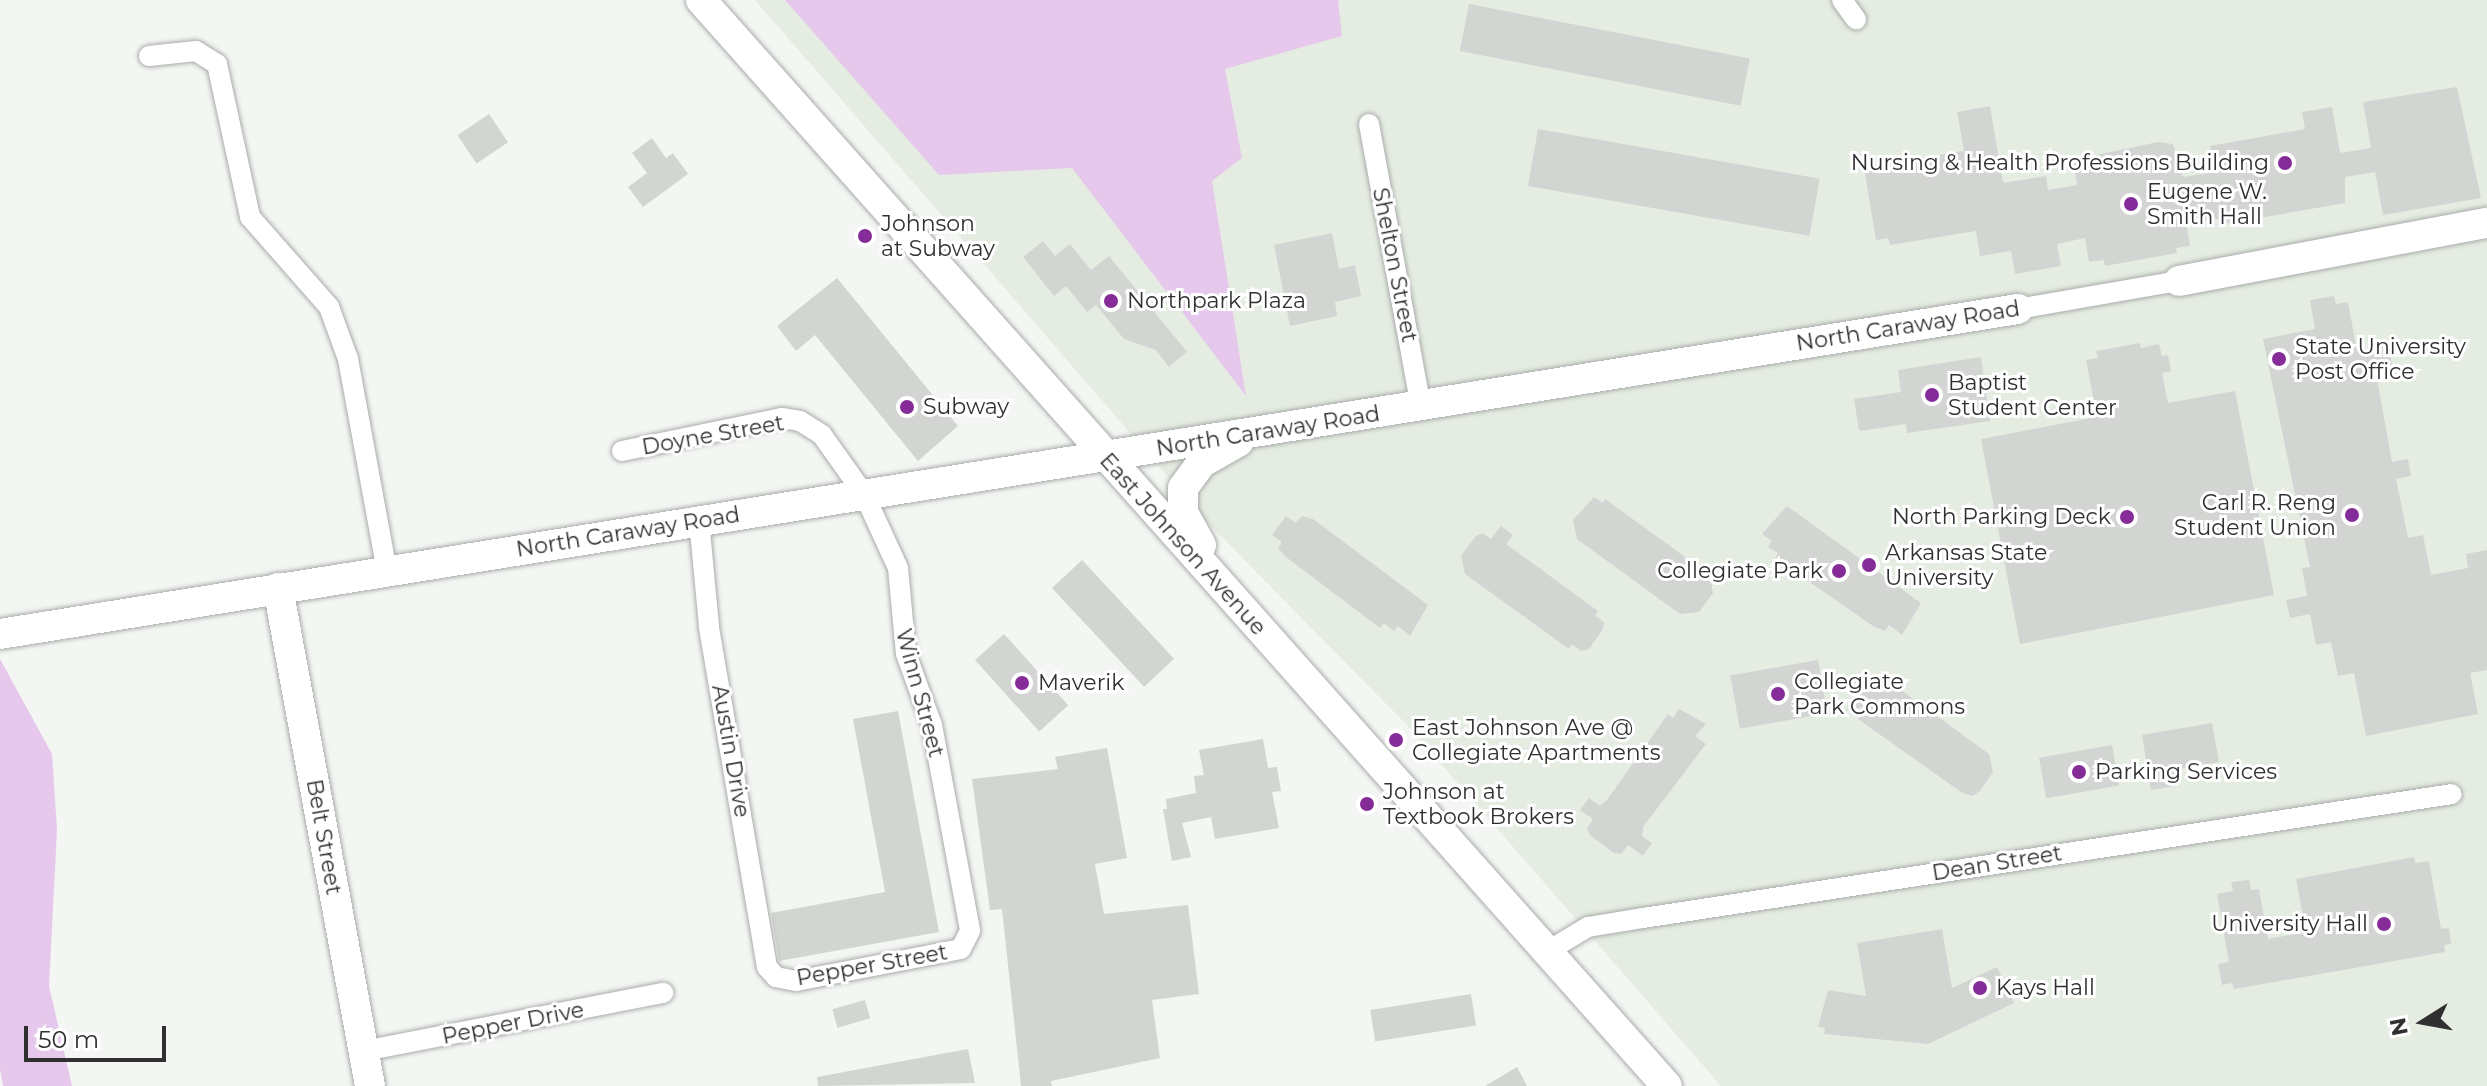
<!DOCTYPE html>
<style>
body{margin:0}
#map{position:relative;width:2487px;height:1086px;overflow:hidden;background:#f3f6f2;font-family:Montserrat,sans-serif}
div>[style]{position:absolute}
.built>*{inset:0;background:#e5ede3}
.green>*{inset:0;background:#e5c8eb}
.building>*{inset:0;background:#d2d5d1;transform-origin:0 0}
.roads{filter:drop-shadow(0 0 2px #a9aca9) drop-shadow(0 0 2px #a9aca9)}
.street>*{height:20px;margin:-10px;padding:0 10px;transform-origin:10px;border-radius:10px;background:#fff}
.secondary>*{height:30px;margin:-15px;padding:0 15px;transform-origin:15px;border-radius:15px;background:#fff}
.dots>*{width:22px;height:22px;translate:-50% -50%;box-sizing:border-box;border:4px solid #fff;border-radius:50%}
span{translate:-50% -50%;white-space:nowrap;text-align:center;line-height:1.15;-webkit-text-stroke:6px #fff;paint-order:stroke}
.poi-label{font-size:22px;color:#2f302f}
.right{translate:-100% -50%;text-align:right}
.left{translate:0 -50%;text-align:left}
.street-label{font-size:22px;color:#2f302f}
.north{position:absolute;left:2383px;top:982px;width:80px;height:80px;-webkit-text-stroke:6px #fff;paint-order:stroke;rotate:259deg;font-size:22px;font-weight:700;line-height:32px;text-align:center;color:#2f302f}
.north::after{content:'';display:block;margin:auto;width:28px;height:36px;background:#2f302f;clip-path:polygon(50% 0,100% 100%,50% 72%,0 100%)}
.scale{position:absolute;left:24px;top:1026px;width:142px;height:36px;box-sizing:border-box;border:4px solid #2f302f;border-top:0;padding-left:10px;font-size:24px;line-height:28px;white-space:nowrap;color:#2f302f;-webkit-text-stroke:6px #fff;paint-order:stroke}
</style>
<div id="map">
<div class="built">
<div style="clip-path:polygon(755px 0,2487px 0,2487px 1086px,1721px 1086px,1407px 725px,1209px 524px)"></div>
</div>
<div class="green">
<div style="clip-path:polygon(785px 0,1338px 0,1342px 36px,1225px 69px,1242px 158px,1212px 181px,1246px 396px,1072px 168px,939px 175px)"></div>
<div style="clip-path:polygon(0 659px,52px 754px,57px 830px,49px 986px,72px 1086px,3px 1086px,0 1069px)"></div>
</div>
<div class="building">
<div style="left:1469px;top:4px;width:286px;height:48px;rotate:11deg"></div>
<div style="clip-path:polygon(2457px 87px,2481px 198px,2383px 215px,2375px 172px,2345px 177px,2345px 203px,2224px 224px,2223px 218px,2186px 224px,2190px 246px,2176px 248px,2177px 253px,2105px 266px,2104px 260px,2089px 262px,2085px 238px,2057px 244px,2061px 266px,2015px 274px,2011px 251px,1980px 256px,1976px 231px,1890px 245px,1888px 238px,1876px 240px,1864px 167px,1964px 151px,1957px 112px,1990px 106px,2003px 183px,2046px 176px,2048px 190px,2077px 185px,2073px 160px,2158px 142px,2173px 144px,2183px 177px,2215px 172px,2210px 146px,2305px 129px,2302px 112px,2332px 107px,2340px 153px,2371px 148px,2363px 102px)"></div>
<div style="left:489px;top:114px;width:34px;height:38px;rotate:56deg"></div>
<div style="left:1538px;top:129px;width:286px;height:58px;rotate:10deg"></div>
<div style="clip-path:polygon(652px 138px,666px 158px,673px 153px,688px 174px,643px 207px,628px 187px,647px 173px,632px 153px)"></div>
<div style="clip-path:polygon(1332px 233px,1339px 269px,1355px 265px,1361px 296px,1335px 302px,1337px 316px,1290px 326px,1274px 245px)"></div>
<div style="clip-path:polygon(1043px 241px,1055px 256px,1070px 244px,1091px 270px,1109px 256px,1187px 352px,1169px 367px,1156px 350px,1124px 339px,1096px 305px,1087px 312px,1066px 286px,1054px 296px,1023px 257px)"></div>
<div style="clip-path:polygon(837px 278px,958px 426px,918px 461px,815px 335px,796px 351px,777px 326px)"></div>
<div style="clip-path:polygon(2334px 296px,2336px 304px,2348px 302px,2357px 351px,2388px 345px,2392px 365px,2375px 368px,2392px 462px,2408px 459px,2411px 476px,2396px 479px,2408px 538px,2423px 535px,2431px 575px,2468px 568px,2466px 554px,2487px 550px,2487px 670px,2470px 673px,2478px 714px,2366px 736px,2354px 673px,2338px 676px,2331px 642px,2316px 645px,2310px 614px,2290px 618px,2286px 600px,2307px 596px,2302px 568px,2310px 567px,2263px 339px,2315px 329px,2310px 300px)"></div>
<div style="clip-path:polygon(2140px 343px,2141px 348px,2159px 344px,2162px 356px,2168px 355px,2171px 371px,2162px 373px,2168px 403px,2235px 391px,2274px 595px,2020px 644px,1981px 439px,2097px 417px,2086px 360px,2098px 358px,2096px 351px)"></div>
<div style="clip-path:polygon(1981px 357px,1990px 421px,1907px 433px,1906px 424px,1859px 431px,1854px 399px,1901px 392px,1898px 370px)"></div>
<div style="clip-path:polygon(1594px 497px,1603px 503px,1605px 499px,1710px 575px,1713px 593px,1699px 612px,1680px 614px,1577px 539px,1573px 520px)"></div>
<div style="clip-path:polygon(1787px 506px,1921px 603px,1902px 635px,1889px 625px,1885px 631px,1873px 626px,1775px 558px,1778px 553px,1768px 547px,1772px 541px,1762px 534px)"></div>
<div style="clip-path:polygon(1286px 516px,1296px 523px,1302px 516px,1313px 519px,1428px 605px,1410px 636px,1398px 626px,1394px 631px,1384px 623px,1380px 628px,1286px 557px,1278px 548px,1282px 542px,1272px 535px)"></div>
<div style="clip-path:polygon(1501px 526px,1513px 535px,1506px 544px,1598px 611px,1595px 616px,1604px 622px,1603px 629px,1589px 649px,1581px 651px,1572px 644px,1569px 649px,1465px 574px,1461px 556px,1475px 537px,1482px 533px,1491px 539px)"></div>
<div style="left:1082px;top:560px;width:135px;height:41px;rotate:47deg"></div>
<div style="left:1004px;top:634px;width:96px;height:39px;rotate:48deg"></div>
<div style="left:1818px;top:660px;width:54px;height:89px;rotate:80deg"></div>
<div style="clip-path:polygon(1874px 677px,1883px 684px,1886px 679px,1989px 754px,1993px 772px,1980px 791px,1972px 796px,1961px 792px,1858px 719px,1866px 707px,1846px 710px)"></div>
<div style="clip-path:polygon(1679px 709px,1706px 724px,1695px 736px,1706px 744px,1643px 827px,1642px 836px,1652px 843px,1643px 856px,1628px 845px,1621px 854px,1614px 853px,1590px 835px,1587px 829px,1593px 819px,1580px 810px,1589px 798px,1600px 806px,1607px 800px,1668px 714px,1673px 718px)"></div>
<div style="clip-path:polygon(898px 711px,939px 932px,779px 961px,771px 913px,885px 892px,853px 719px)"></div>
<div style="clip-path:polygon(2212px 723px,2219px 762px,2173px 770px,2176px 786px,2151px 790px,2142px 735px)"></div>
<div style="clip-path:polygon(1263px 739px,1268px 768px,1277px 767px,1281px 791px,1272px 792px,1279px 828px,1215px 839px,1211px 817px,1182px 823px,1191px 857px,1172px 861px,1163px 809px,1167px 809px,1166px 799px,1196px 793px,1194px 776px,1204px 775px,1199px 750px)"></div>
<div style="left:2112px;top:745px;width:41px;height:74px;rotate:80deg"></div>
<div style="clip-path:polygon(1107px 748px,1127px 858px,1095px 864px,1104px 914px,1188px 905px,1199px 994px,1152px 1000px,1160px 1058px,1051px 1081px,1052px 1086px,1021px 1086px,1002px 909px,990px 910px,972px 779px,1058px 769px,1055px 757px)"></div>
<div style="clip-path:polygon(2414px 857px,2415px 863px,2429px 861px,2441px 929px,2449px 928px,2451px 944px,2444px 945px,2445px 952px,2234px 989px,2232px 983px,2222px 985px,2218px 964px,2229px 962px,2217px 894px,2233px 891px,2231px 882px,2249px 880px,2251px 890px,2259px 889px,2268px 939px,2306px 932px,2296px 879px)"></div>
<div style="clip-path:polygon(1942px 929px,1952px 988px,1997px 967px,2014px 1003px,1928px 1044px,1824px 1034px,1825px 1028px,1818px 1027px,1828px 990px,1866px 996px,1857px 943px)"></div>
<div style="left:1471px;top:994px;width:32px;height:102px;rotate:81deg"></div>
<div style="left:865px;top:1000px;width:19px;height:34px;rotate:74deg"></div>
<div style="clip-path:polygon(968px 1049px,975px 1083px,818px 1086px,817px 1077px)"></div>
<div style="clip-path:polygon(1517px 1067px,1527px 1086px,1485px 1086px)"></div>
</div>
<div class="roads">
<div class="street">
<div style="left:1842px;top:0;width:24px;rotate:54deg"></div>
<div style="left:149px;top:56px;width:47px;rotate:-6.1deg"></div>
<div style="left:196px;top:51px;width:25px;rotate:32deg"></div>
<div style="left:217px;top:64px;width:157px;rotate:77.8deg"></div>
<div style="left:250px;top:217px;width:120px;rotate:48.7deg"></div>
<div style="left:329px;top:307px;width:55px;rotate:69.9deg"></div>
<div style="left:348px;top:359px;width:216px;rotate:79.6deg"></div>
<div style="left:1369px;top:124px;width:287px;rotate:79.6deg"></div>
<div style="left:2018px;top:309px;width:163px;rotate:-9.9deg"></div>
<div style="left:622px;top:451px;width:163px;rotate:-11.7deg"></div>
<div style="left:782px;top:418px;width:18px;rotate:9deg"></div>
<div style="left:800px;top:421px;width:26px;rotate:32deg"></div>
<div style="left:822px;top:435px;width:72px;rotate:54.6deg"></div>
<div style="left:864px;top:494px;width:81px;rotate:65.3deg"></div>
<div style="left:898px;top:568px;width:86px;rotate:84.7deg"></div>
<div style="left:906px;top:654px;width:76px;rotate:69.9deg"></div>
<div style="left:932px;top:725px;width:209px;rotate:79.5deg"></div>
<div style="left:970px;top:931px;width:20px;rotate:117deg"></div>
<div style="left:961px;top:949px;width:168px;rotate:169deg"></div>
<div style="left:796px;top:981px;width:20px;rotate:-169deg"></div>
<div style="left:776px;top:977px;width:13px;rotate:-132deg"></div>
<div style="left:767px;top:967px;width:346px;rotate:-99.7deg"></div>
<div style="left:709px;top:626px;width:105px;rotate:-95.4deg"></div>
<div style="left:1548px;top:951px;width:47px;rotate:-31deg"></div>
<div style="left:1588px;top:927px;width:56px;rotate:-9.3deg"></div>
<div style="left:1643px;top:918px;width:818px;rotate:-8.71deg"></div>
<div style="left:364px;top:1051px;width:305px;rotate:-11deg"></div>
</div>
<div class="secondary">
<div style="left:701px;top:0;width:1453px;rotate:48.35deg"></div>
<div style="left:2179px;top:281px;width:313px;rotate:-10.7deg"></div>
<div style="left:1201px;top:545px;width:38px;rotate:-119deg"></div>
<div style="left:1183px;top:512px;width:24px;rotate:-90deg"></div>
<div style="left:1183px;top:488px;width:31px;rotate:-54deg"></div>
<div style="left:1201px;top:463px;width:43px;rotate:-29.6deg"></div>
<div style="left:278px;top:588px;width:506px;rotate:79.53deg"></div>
<div style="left:0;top:634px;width:2044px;rotate:-9.15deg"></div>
</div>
</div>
<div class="dots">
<div style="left:2285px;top:163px;background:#852c99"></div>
<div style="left:2131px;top:204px;background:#852c99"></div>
<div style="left:865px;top:236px;background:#852c99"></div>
<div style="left:1111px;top:301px;background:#852c99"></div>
<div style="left:2279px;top:359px;background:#852c99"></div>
<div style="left:1932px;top:395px;background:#852c99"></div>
<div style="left:907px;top:407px;background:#852c99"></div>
<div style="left:2352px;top:515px;background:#852c99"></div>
<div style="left:2127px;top:517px;background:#852c99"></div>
<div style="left:1869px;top:565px;background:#852c99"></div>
<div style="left:1839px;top:571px;background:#852c99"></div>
<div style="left:1022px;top:683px;background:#852c99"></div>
<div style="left:1778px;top:694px;background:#852c99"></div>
<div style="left:1396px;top:740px;background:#852c99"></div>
<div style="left:2079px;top:772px;background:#852c99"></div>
<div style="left:1367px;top:804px;background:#852c99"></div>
<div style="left:2384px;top:924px;background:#852c99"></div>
<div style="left:1980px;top:988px;background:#852c99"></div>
</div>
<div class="poi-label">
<span class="right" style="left:2269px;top:163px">Nursing &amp; Health Professions Building</span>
<span class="left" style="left:2147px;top:204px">Eugene W.<br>Smith Hall</span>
<span class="left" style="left:881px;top:236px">Johnson<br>at Subway</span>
<span class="left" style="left:1127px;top:301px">Northpark Plaza</span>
<span class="left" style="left:2295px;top:359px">State University<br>Post Office</span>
<span class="left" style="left:1948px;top:395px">Baptist<br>Student Center</span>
<span class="left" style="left:923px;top:407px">Subway</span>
<span class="right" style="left:2336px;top:515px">Carl R. Reng<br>Student Union</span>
<span class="right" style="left:2111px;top:517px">North Parking Deck</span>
<span class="left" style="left:1885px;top:565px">Arkansas State<br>University</span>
<span class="right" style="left:1823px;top:571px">Collegiate Park</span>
<span class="left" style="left:1794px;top:694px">Collegiate<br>Park Commons</span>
<span class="left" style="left:1038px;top:683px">Maverik</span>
<span class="left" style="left:1412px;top:740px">East Johnson Ave @<br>Collegiate Apartments</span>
<span class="left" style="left:2095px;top:772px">Parking Services</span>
<span class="left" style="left:1383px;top:804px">Johnson at<br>Textbook Brokers</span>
<span class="right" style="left:2368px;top:924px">University Hall</span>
<span class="left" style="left:1996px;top:988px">Kays Hall</span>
</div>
<div class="street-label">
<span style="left:1395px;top:265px;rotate:79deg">Shelton Street</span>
<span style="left:1908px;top:326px;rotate:-9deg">North Caraway Road</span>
<span style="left:1268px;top:431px;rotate:-9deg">North Caraway Road</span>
<span style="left:713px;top:435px;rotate:-10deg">Doyne Street</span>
<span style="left:628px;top:532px;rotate:-9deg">North Caraway Road</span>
<span style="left:1183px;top:544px;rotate:48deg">East Johnson Avenue</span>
<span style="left:920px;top:693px;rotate:75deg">Winn Street</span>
<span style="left:731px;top:751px;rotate:80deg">Austin Drive</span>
<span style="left:324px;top:837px;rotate:80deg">Belt Street</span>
<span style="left:1997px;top:863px;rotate:-9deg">Dean Street</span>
<span style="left:872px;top:965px;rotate:-10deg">Pepper Street</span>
<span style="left:513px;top:1023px;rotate:-11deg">Pepper Drive</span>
</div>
<div class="north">N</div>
<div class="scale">50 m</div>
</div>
